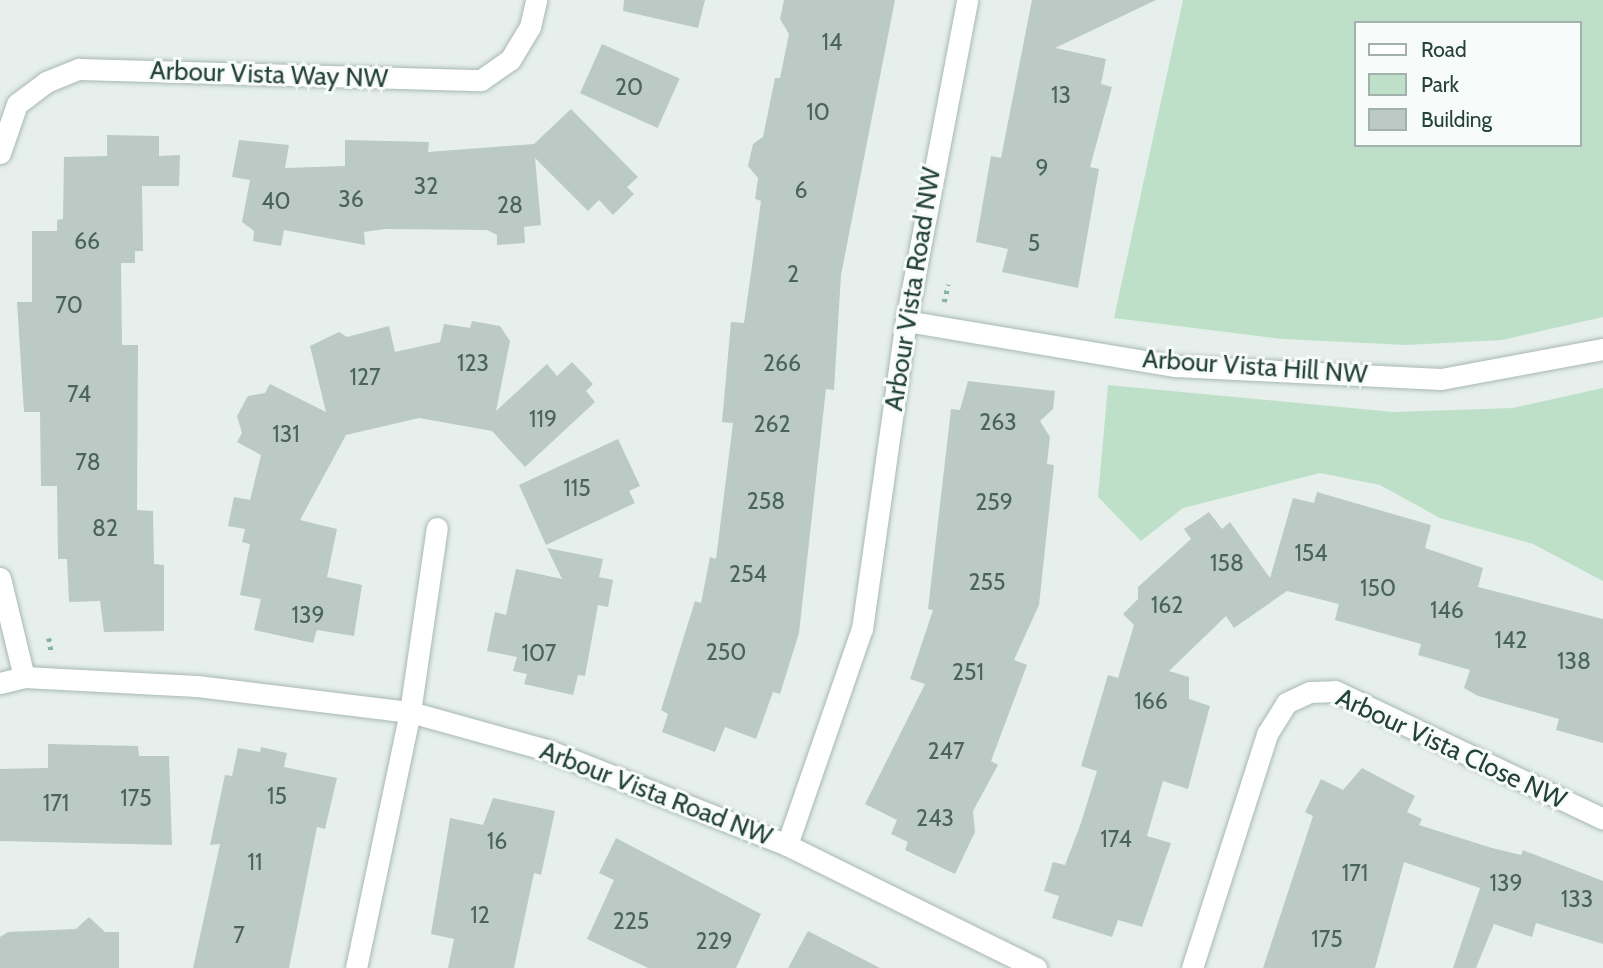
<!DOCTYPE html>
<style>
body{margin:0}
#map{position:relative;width:1603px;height:968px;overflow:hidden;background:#e6efeb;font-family:Cabin,sans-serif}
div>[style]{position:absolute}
.green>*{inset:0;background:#bfe0c8}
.building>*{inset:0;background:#bbcac4;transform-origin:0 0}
.path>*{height:4.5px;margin-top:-2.25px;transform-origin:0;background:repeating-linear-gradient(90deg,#86b3a5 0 3.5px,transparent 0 8.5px)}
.roads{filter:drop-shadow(0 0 2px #a8b8b2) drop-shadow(0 0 2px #a8b8b2)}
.minor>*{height:21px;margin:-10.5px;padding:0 10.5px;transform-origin:10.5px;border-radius:10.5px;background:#fff}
span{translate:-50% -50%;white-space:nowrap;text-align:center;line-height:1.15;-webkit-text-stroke:6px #f7fbf9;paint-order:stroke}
.number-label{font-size:23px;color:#4a645c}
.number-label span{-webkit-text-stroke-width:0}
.street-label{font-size:26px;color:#24423a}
.legend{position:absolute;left:1354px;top:21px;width:228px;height:126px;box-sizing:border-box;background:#f7fbf9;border:2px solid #a3b1ad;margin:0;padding:9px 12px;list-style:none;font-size:21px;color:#24423a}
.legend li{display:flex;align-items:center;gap:14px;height:35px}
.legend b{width:35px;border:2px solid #a3b1ad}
</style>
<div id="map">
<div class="green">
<div style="clip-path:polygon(evenodd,1183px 0,1603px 0,1603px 317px,1502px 340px,1406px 345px,1283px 339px,1114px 318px,1183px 0,1356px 23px,1580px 23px,1580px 145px,1356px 145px,1356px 23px)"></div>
<div style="clip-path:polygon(1108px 385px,1393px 412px,1513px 408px,1603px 388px,1603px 581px,1533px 544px,1440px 518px,1380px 485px,1320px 473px,1183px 508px,1141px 541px,1098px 497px)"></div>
</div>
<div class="building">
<div style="clip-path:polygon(624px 0,705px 0,698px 28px,623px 11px)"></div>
<div style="clip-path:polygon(784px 0,895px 0,841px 275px,834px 390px,826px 389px,799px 633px,780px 694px,773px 692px,756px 739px,725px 727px,715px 752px,662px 732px,668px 714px,661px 710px,695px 601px,701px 603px,710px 557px,716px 559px,733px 423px,722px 422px,731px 322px,744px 323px,761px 201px,755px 199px,758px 178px,748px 166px,753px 144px,763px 137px,775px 78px,780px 78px,789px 34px,780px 19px)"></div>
<div style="clip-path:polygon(1032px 0,1156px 0,1055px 48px,1106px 59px,1101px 84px,1112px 87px,1090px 167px,1099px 169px,1078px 288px,1002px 272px,1008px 249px,976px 242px,991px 156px,1001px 158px)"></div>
<div style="left:602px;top:44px;width:85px;height:54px;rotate:24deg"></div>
<div style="clip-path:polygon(571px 109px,638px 177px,627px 187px,634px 194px,613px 215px,599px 200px,588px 211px,535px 158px,541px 225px,524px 227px,525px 243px,497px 245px,497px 235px,487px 230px,385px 229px,364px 232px,365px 245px,284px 230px,281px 246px,253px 241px,254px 231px,242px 222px,250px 180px,232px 177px,239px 140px,289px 145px,285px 168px,345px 166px,345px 140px,429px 142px,428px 152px,534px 144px)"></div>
<div style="clip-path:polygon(107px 135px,159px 136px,159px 156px,180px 155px,179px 186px,142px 186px,143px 251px,135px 251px,135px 263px,121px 263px,122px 345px,138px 345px,137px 510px,153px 511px,154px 564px,164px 565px,164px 631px,104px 632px,100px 601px,69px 602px,67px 559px,58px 559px,57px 486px,41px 486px,40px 412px,24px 412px,17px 302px,32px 302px,32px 231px,57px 231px,57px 220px,63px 219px,64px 157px,107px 156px)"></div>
<div style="clip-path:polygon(472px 321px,500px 326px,510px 341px,496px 411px,547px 364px,557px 376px,572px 362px,593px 384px,586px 391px,595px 402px,525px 467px,492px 431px,419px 418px,346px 435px,300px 520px,337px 529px,327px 577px,362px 585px,354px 636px,317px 630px,313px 643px,254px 630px,261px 599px,240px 595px,250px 544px,242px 542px,245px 529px,228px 526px,234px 497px,250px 500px,261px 455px,237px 442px,242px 433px,237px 416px,248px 396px,265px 393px,270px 384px,326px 412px,310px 346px,339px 332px,347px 337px,389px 326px,395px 352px,440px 342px,444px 324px,470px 328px)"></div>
<div style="clip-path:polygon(968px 381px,1055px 391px,1053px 409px,1040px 421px,1050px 437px,1047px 464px,1054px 465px,1039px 605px,1014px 660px,1027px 665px,991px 761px,998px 765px,973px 811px,975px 832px,955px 874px,905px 850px,908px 842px,891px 834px,897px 820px,865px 804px,925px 684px,910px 679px,933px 610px,928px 609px,951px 409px,960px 410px)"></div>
<div style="clip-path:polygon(618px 439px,640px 486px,629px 491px,635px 503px,546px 545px,519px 485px)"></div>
<div style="clip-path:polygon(1317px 492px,1431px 525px,1425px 548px,1483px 568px,1478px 587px,1603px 619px,1603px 743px,1556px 730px,1559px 719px,1478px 696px,1464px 688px,1470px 670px,1418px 655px,1421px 644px,1335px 620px,1339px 604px,1287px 591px,1234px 628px,1226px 616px,1169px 671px,1189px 677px,1189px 699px,1210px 706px,1188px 789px,1163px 781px,1147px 836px,1171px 843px,1142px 927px,1118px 920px,1112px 937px,1052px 918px,1059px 896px,1044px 891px,1053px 862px,1065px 865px,1081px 823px,1097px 771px,1081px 766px,1108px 675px,1118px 678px,1134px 625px,1123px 614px,1138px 599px,1138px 587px,1191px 539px,1184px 529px,1209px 512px,1222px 529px,1230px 522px,1270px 578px,1293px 498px,1314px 503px)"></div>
<div style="clip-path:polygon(547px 548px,603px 559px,599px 577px,613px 580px,608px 607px,598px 605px,585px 676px,578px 675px,573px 695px,524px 684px,527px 674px,513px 671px,517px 657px,487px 651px,495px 612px,506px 615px,516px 569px,562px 579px)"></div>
<div style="clip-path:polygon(48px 744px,138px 746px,139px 756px,169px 756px,172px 845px,0 841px,0 769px,48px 768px)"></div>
<div style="clip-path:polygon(261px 747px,287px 753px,284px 767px,337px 778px,325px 829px,317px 827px,289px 968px,193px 968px,220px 844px,210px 845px,225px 775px,232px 776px,238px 748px,260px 752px)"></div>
<div style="clip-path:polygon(1362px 768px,1415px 796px,1407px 812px,1422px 819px,1419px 825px,1492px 848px,1521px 855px,1523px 850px,1603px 881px,1603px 944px,1536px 923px,1532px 937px,1494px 924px,1476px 968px,1453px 968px,1480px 888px,1404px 862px,1375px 968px,1263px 968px,1313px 816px,1305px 812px,1321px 779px,1343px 790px)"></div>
<div style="clip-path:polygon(493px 798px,555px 811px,541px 875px,534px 873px,514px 968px,448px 968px,454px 939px,431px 934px,450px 818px,483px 825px)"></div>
<div style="clip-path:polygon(616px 838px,761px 914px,736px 968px,648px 968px,587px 939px,614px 880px,599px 873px)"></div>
<div style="clip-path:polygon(89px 917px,105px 932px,119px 932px,119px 968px,0 968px,0 937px,8px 932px,76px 929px)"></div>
<div style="clip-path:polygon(808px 931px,880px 968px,788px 968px)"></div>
</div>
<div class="path">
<div style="left:944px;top:302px;width:18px;rotate:-77deg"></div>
<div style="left:49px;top:638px;width:13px;rotate:81deg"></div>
</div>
<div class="roads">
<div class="minor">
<div style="left:0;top:153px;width:52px;rotate:-70.9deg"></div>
<div style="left:17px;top:104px;width:36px;rotate:-37deg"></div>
<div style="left:46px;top:82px;width:35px;rotate:-22deg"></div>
<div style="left:79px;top:69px;width:402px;rotate:1.6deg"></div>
<div style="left:481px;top:80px;width:35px;rotate:-35deg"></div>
<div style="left:510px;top:60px;width:39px;rotate:-59deg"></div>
<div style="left:530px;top:27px;width:28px;rotate:-77deg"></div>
<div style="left:906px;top:321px;width:273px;rotate:9.5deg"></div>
<div style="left:1175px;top:366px;width:266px;rotate:2.8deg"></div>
<div style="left:1441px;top:379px;width:165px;rotate:-10.5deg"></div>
<div style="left:0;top:578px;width:102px;rotate:76.4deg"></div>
<div style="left:0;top:683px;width:25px;rotate:-14deg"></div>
<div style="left:24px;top:677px;width:173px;rotate:3deg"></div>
<div style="left:197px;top:686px;width:215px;rotate:7deg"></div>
<div style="left:410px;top:712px;width:142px;rotate:15.5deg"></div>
<div style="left:547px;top:750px;width:258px;rotate:21.6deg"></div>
<div style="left:787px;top:845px;width:229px;rotate:-70.9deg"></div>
<div style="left:862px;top:629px;width:311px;rotate:-81.9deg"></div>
<div style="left:906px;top:321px;width:327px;rotate:-79.2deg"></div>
<div style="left:787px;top:845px;width:278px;rotate:26.3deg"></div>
<div style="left:356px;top:968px;width:262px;rotate:-78.1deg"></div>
<div style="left:410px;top:712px;width:186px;rotate:-81.7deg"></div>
<div style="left:1192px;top:968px;width:246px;rotate:-72.2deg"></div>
<div style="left:1267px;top:734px;width:36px;rotate:-58deg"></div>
<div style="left:1286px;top:703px;width:26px;rotate:-25deg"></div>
<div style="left:1310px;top:692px;width:25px;rotate:-2deg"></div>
<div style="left:1335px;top:691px;width:297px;rotate:25.5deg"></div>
</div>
</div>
<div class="number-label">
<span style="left:832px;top:42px">14</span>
<span style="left:629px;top:87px">20</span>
<span style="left:1061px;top:95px">13</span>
<span style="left:818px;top:112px">10</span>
<span style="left:1042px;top:168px">9</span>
<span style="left:426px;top:186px">32</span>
<span style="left:801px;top:190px">6</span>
<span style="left:351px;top:199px">36</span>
<span style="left:276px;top:201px">40</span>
<span style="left:510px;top:205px">28</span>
<span style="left:87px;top:241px">66</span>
<span style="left:1034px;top:243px">5</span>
<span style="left:793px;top:274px">2</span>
<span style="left:69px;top:305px">70</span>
<span style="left:473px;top:363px">123</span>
<span style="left:782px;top:363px">266</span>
<span style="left:365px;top:377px">127</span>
<span style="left:79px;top:394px">74</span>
<span style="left:543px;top:419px">119</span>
<span style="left:998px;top:422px">263</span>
<span style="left:772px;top:424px">262</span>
<span style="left:286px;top:434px">131</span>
<span style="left:88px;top:462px">78</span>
<span style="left:577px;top:488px">115</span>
<span style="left:766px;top:501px">258</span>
<span style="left:994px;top:502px">259</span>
<span style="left:105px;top:528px">82</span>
<span style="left:1311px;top:553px">154</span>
<span style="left:1227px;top:563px">158</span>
<span style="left:748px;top:574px">254</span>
<span style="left:987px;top:582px">255</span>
<span style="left:1378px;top:588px">150</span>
<span style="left:1167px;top:605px">162</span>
<span style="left:1447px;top:610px">146</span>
<span style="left:308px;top:615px">139</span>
<span style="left:1511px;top:640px">142</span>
<span style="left:726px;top:652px">250</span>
<span style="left:539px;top:653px">107</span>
<span style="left:1574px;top:661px">138</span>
<span style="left:968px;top:672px">251</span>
<span style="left:1151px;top:701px">166</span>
<span style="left:946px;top:751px">247</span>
<span style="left:277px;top:796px">15</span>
<span style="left:136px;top:798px">175</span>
<span style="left:56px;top:803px">171</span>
<span style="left:935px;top:818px">243</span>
<span style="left:1116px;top:839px">174</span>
<span style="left:497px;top:841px">16</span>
<span style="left:255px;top:862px">11</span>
<span style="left:1355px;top:873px">171</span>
<span style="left:1506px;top:883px">139</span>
<span style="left:1577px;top:899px">133</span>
<span style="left:480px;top:915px">12</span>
<span style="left:631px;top:921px">225</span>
<span style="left:239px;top:935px">7</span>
<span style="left:1327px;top:939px">175</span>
<span style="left:714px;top:941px">229</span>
</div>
<div class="street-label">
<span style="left:269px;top:75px;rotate:2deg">Arbour Vista Way NW</span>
<span style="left:913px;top:289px;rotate:-81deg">Arbour Vista Road NW</span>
<span style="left:1255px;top:367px;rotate:4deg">Arbour Vista Hill NW</span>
<span style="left:1451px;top:749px;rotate:25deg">Arbour Vista Close NW</span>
<span style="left:656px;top:794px;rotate:21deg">Arbour Vista Road NW</span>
</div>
<ul class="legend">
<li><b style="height:9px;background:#fff"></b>Road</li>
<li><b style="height:19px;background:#bfe0c8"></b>Park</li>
<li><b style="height:19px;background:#bbcac4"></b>Building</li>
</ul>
</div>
